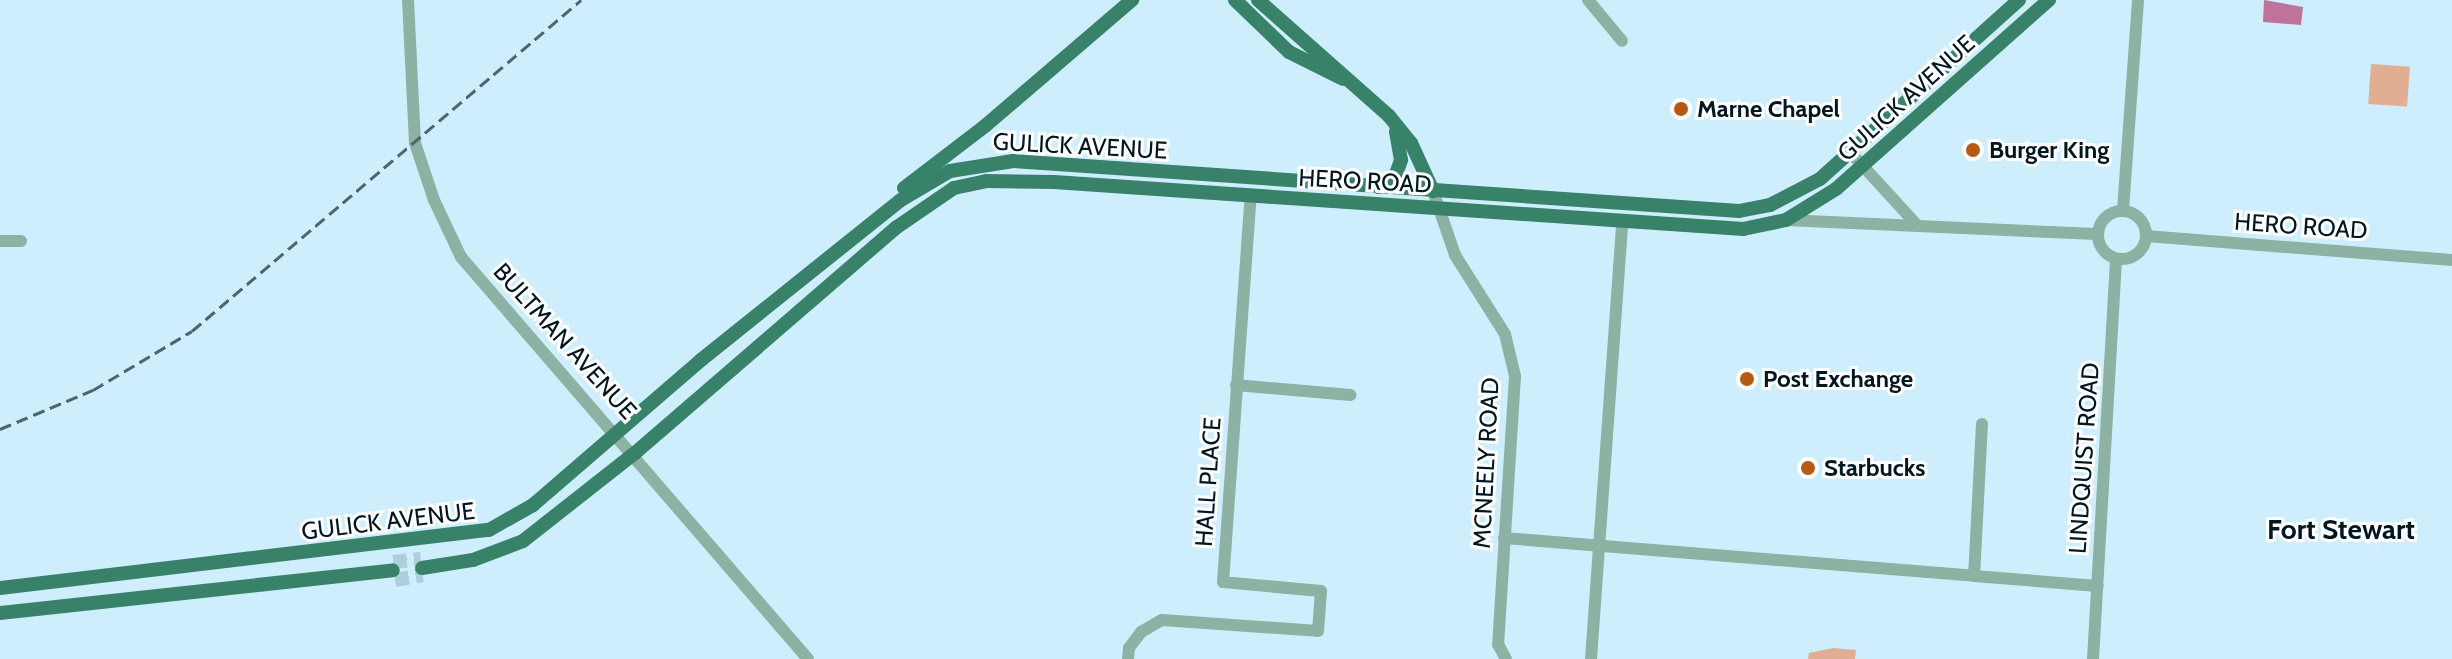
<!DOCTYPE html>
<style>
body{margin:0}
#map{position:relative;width:2452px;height:659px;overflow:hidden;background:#ceeefd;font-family:Cabin,sans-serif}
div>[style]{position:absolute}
.green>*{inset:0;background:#e1ae94;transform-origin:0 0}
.water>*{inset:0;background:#c0739a}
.major-tunnel>*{height:14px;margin-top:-7px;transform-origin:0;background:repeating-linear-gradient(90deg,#afcedc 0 14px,transparent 0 21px)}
.minor>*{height:12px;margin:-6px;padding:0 6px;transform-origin:6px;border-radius:6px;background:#8db1a2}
.minor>.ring{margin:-6px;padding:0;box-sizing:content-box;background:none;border:12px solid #8db1a2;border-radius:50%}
.major>*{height:14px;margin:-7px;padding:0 7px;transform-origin:7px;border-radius:7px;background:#388269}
.rail>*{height:3px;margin-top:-1.5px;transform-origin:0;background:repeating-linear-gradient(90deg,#4c6571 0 12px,transparent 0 18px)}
.dots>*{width:22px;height:22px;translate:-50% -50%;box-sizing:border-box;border:4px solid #fff;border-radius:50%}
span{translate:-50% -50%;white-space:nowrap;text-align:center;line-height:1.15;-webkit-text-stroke:6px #fff;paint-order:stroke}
.street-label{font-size:24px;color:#001620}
.poi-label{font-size:24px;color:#001620;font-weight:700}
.left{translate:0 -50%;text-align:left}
.quarter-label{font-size:28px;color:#001620;font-weight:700}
</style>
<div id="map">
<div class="green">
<div style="left:2371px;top:64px;width:39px;height:40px;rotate:4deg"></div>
<div style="clip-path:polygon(1833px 648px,1856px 650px,1855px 659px,1808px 659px,1809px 653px)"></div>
</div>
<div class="water">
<div style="clip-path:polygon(2264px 0,2303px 7px,2301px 25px,2263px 22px)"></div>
</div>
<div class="major-tunnel">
<div style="left:393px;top:562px;width:28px;rotate:-6deg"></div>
<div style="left:395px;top:580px;width:28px;rotate:-10deg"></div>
</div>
<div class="minor">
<div style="left:408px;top:0;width:143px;rotate:87.2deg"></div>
<div style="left:415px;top:143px;width:60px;rotate:71.6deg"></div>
<div style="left:434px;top:200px;width:63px;rotate:64.7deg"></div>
<div style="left:461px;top:257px;width:531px;rotate:49.2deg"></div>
<div style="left:1588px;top:0;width:53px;rotate:50.3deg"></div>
<div style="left:1851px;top:153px;width:99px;rotate:47.5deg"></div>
<div style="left:1433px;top:191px;width:68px;rotate:71deg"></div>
<div style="left:1455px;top:255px;width:93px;rotate:57.7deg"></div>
<div style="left:1505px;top:334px;width:43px;rotate:76.6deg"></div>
<div style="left:1515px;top:376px;width:269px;rotate:93.6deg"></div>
<div style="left:1498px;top:644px;width:17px;rotate:62deg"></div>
<div style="left:2123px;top:210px;width:211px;rotate:-85.9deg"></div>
<div class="ring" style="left:2098px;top:211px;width:36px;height:36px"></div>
<div style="left:1786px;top:220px;width:311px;rotate:2.6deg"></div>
<div style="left:2146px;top:236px;width:307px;rotate:4.5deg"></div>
<div style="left:0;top:241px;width:21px"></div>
<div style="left:1236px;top:385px;width:115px;rotate:5deg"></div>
<div style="left:1982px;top:424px;width:152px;rotate:93deg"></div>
<div style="left:1974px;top:576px;width:124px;rotate:4.6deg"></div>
<div style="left:1504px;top:538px;width:472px;rotate:4.6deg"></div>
<div style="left:1128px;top:659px;width:11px;rotate:-85deg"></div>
<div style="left:1129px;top:648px;width:20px;rotate:-53deg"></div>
<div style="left:1141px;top:632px;width:24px;rotate:-30deg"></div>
<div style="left:1162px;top:620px;width:156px;rotate:4deg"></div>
<div style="left:1318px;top:631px;width:40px;rotate:-85.7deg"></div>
<div style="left:1321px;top:591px;width:98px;rotate:-174.8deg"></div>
<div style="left:1223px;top:582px;width:387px;rotate:-85.9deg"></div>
<div style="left:1591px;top:659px;width:437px;rotate:-85.9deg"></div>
<div style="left:2093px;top:659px;width:401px;rotate:-86.7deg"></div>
</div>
<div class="major">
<div style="left:1235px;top:0;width:75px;rotate:43.9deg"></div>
<div style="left:1289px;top:52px;width:60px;rotate:26.6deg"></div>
<div style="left:1258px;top:0;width:175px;rotate:41.5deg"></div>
<div style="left:1389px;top:116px;width:35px;rotate:51deg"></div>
<div style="left:1411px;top:143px;width:53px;rotate:65.4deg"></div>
<div style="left:1378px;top:187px;width:22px;rotate:-36deg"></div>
<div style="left:1396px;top:174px;width:15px;rotate:-70deg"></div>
<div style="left:1401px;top:160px;width:29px;rotate:-100deg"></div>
<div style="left:904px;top:188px;width:102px;rotate:-37.4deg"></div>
<div style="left:985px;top:126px;width:194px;rotate:-40.6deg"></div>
<div style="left:422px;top:568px;width:52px;rotate:-8.9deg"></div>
<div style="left:473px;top:560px;width:53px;rotate:-20.8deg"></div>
<div style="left:523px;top:541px;width:142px;rotate:-38.2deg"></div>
<div style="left:635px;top:453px;width:346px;rotate:-40.8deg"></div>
<div style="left:897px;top:227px;width:69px;rotate:-34.4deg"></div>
<div style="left:954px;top:188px;width:33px;rotate:-12deg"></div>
<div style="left:986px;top:181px;width:68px;rotate:0.8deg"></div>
<div style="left:1054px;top:182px;width:691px;rotate:3.9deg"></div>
<div style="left:1743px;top:229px;width:44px;rotate:-11.8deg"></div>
<div style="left:1786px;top:220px;width:59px;rotate:-31.8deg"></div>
<div style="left:1836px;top:189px;width:285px;rotate:-41.6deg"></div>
<div style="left:0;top:588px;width:492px;rotate:-6.8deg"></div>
<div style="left:489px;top:530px;width:51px;rotate:-29.6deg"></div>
<div style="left:533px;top:505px;width:222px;rotate:-40.8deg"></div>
<div style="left:701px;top:360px;width:256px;rotate:-38.7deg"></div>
<div style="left:901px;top:200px;width:57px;rotate:-30.6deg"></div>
<div style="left:950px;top:171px;width:64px;rotate:-9deg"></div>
<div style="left:1013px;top:161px;width:728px;rotate:3.94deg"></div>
<div style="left:1739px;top:211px;width:32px;rotate:-11deg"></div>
<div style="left:1770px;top:205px;width:56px;rotate:-27.5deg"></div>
<div style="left:1820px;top:179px;width:268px;rotate:-42deg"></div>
<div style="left:0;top:613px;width:395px;rotate:-6.2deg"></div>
</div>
<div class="rail">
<div style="left:0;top:429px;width:101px;rotate:-22.8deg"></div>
<div style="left:93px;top:390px;width:115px;rotate:-30.8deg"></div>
<div style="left:192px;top:331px;width:511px;rotate:-40.39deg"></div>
</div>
<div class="dots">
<div style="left:1681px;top:109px;background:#b85815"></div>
<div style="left:1973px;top:150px;background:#b85815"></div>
<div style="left:1747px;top:379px;background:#b85815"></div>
<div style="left:1808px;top:468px;background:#b85815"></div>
</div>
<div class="street-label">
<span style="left:1906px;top:98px;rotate:-42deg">GULICK AVENUE</span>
<span style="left:1080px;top:146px;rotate:3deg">GULICK AVENUE</span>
<span style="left:1365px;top:181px;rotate:3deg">HERO ROAD</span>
<span style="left:2301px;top:226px;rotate:4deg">HERO ROAD</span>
<span style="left:565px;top:341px;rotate:48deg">BULTMAN AVENUE</span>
<span style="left:2084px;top:458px;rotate:-86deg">LINDQUIST ROAD</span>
<span style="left:1486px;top:463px;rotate:-87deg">MCNEELY ROAD</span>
<span style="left:1208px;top:482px;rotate:-86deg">HALL PLACE</span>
<span style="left:388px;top:521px;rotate:-7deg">GULICK AVENUE</span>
</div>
<div class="poi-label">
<span class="left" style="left:1697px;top:109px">Marne Chapel</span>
<span class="left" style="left:1989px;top:150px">Burger King</span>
<span class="left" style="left:1763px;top:379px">Post Exchange</span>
<span class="left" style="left:1824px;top:468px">Starbucks</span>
</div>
<div class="quarter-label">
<span style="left:2341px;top:529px">Fort Stewart</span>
</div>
</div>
